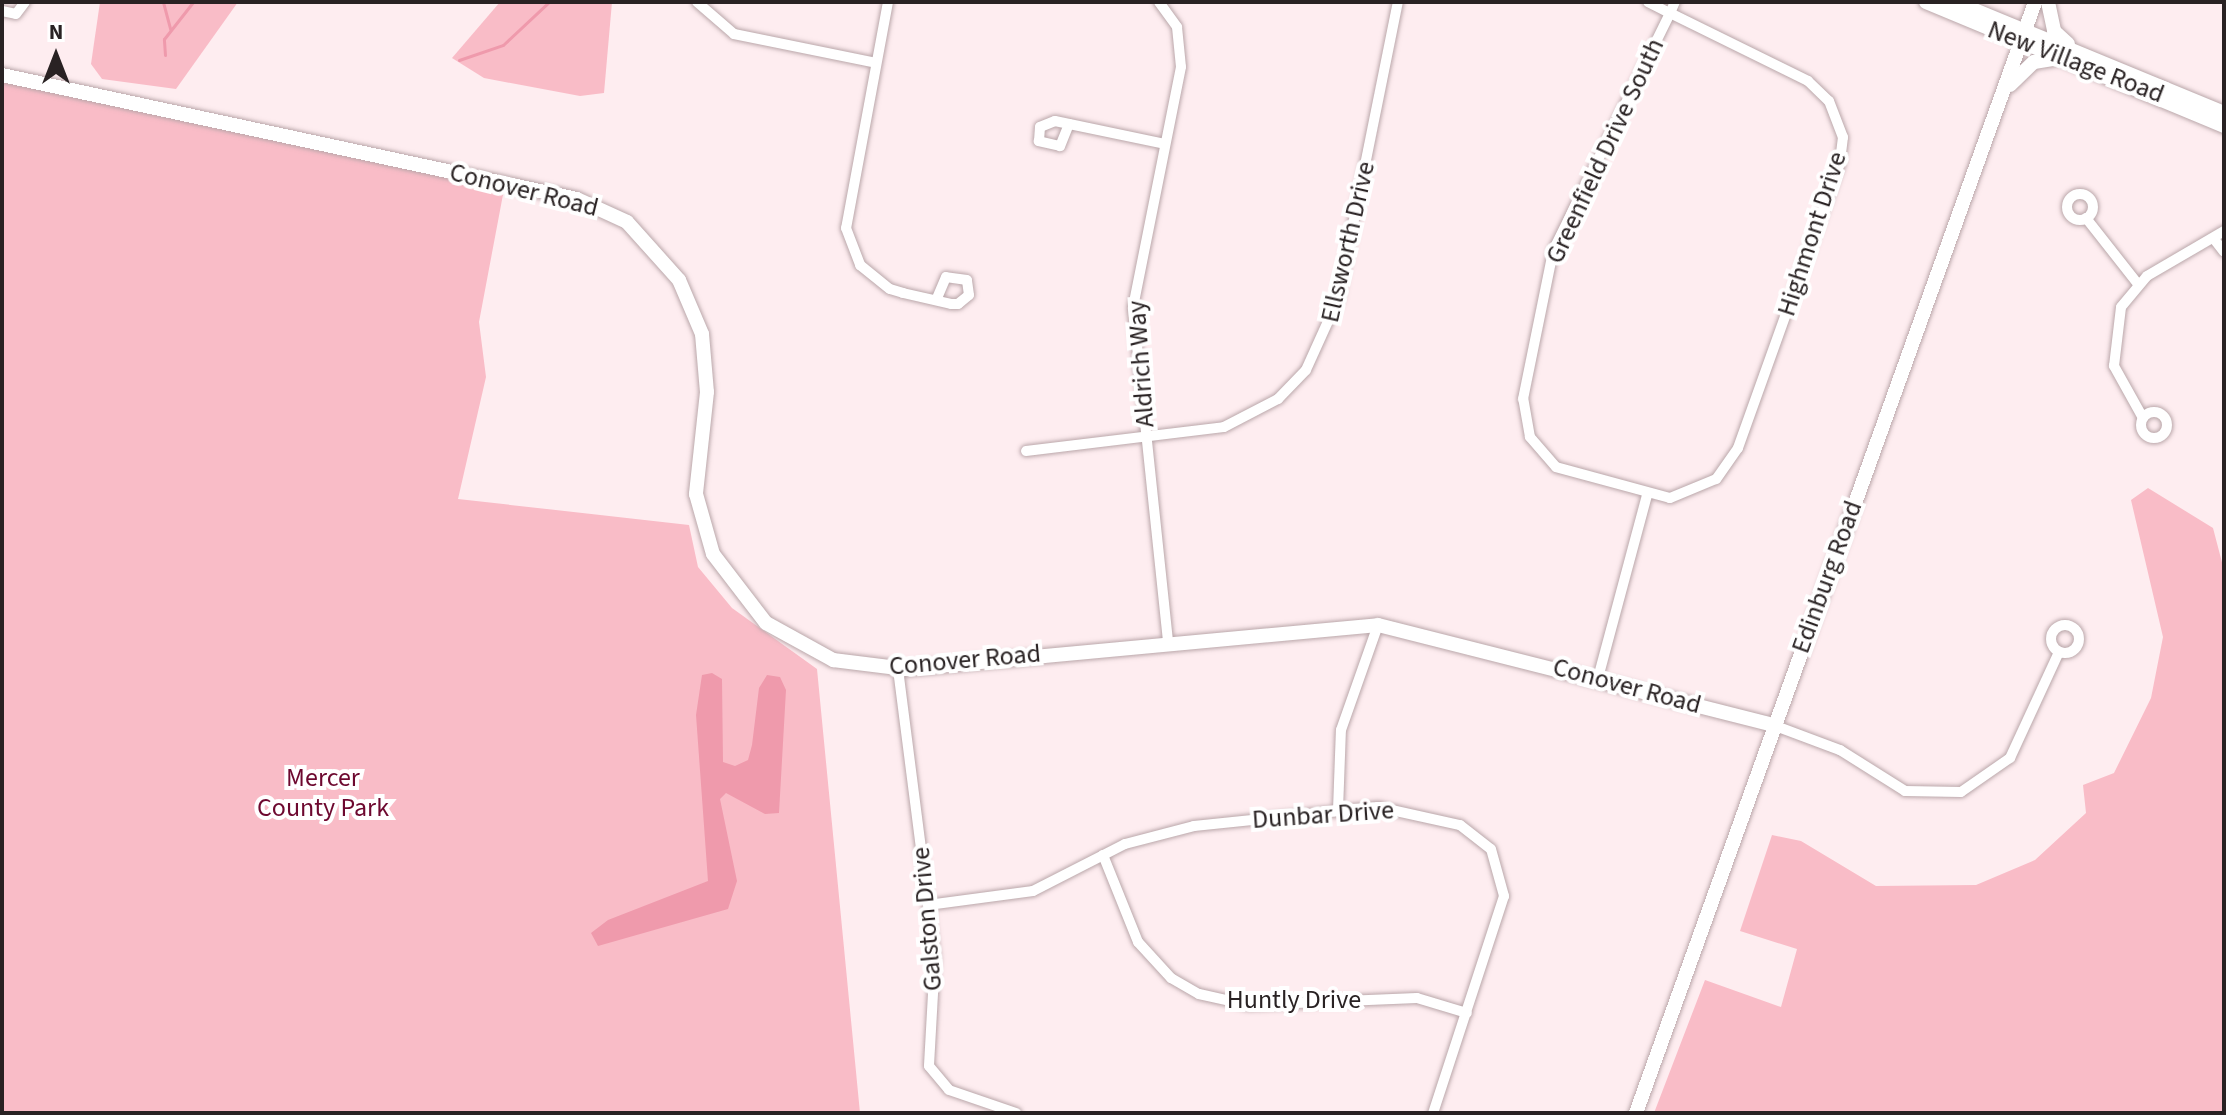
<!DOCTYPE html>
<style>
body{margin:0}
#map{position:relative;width:2226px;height:1115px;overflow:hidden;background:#feedf0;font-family:"Source Sans 3",sans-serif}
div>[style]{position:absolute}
.green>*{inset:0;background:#f9bcc7}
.water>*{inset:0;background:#ef9aac}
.stream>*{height:3px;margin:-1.5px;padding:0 1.5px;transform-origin:1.5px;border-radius:1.5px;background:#ef9aac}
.roads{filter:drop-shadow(0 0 2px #baa7aa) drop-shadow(0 0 2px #baa7aa)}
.street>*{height:10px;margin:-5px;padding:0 5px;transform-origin:5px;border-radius:5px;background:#fff}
.street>.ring{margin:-5px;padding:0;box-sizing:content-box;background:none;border:10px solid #fff;border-radius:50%}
.secondary>*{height:14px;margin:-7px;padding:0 7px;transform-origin:7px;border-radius:7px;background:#fff}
span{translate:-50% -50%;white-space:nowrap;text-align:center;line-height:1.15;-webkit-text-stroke:8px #fff;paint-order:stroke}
.street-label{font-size:26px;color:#292223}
.park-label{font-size:26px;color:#6d082f}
.frame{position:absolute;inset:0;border:4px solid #292223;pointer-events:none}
.north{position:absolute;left:16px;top:16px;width:80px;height:80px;-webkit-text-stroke:6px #fff;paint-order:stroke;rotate:0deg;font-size:22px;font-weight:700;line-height:32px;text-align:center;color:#292223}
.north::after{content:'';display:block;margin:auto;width:28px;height:36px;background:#292223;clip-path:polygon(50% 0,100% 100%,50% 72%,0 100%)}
</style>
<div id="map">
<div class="green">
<div style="clip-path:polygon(100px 2px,238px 2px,176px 89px,102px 79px,91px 64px)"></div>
<div style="clip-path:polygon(500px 2px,612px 2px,604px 93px,580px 96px,484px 78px,452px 58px)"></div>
<div style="clip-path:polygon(2px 79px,505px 184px,479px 322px,486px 377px,458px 499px,689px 525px,698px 567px,732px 608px,817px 669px,860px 1113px,2px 1113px)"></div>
<div style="clip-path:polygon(2148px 488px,2213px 528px,2224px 570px,2224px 1113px,1654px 1113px,1705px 980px,1781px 1007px,1797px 949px,1740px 931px,1772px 835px,1801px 841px,1876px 886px,1976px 885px,2035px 860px,2086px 813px,2083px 785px,2114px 773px,2151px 698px,2163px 637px,2131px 500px)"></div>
</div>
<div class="water">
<div style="clip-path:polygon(712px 673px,722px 679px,723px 762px,735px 766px,748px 760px,752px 745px,759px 688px,767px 675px,780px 677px,786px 690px,779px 813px,765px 814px,726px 793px,720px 799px,737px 881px,728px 909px,598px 946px,591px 933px,608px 920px,708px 881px,696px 715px,702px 675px)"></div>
</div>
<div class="stream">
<div style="left:163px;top:2px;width:28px;rotate:75deg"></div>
<div style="left:165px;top:55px;width:16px;rotate:-94deg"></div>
<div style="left:164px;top:39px;width:47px;rotate:-51.9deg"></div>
<div style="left:459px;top:60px;width:46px;rotate:-18.8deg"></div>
<div style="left:503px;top:45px;width:63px;rotate:-43.1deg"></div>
</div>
<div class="roads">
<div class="street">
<div style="left:697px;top:2px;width:49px;rotate:40.9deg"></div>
<div style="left:734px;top:34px;width:145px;rotate:11.5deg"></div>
<div style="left:888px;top:2px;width:230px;rotate:100.5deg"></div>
<div style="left:846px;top:228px;width:40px;rotate:69deg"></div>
<div style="left:860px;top:265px;width:38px;rotate:39deg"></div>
<div style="left:890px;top:289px;width:14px;rotate:17deg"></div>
<div style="left:903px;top:293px;width:49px;rotate:12.9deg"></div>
<div style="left:951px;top:304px;width:7px"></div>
<div style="left:958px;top:304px;width:14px;rotate:-39deg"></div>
<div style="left:969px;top:295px;width:15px;rotate:-98deg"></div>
<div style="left:967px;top:280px;width:21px;rotate:-172deg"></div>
<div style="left:946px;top:277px;width:25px;rotate:113deg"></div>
<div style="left:1159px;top:2px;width:31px;rotate:54deg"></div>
<div style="left:1177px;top:27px;width:40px;rotate:84.3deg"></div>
<div style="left:1181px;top:67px;width:246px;rotate:101.3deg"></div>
<div style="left:1133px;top:308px;width:334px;rotate:84deg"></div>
<div style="left:1648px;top:2px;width:25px;rotate:27deg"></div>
<div style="left:1670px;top:13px;width:154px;rotate:26.2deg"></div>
<div style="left:1808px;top:81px;width:29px;rotate:44deg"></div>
<div style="left:1829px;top:101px;width:39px;rotate:69deg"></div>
<div style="left:1843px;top:137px;width:26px;rotate:97deg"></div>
<div style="left:1840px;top:163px;width:303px;rotate:109.7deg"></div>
<div style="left:1738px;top:448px;width:38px;rotate:125deg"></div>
<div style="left:1716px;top:479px;width:50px;rotate:157.6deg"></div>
<div style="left:1670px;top:498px;width:118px;rotate:-164.8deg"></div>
<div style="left:1556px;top:467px;width:40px;rotate:-131deg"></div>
<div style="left:1530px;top:437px;width:39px;rotate:-100deg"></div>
<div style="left:1523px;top:399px;width:151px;rotate:-78.5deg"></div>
<div style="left:1553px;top:251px;width:265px;rotate:-63.8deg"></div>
<div style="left:1670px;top:13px;width:12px;rotate:-66deg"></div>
<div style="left:2px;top:11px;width:14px;rotate:12deg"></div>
<div style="left:16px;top:14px;width:15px;rotate:-53deg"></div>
<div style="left:1069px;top:124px;width:24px;rotate:112deg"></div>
<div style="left:1060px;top:146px;width:22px;rotate:-167deg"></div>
<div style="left:1039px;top:141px;width:14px;rotate:-86deg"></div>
<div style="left:1040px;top:127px;width:16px;rotate:-22deg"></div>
<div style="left:1055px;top:121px;width:112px;rotate:11.8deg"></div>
<div class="ring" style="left:2067px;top:194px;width:16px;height:16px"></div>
<div style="left:2086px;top:218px;width:84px;rotate:51.8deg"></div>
<div style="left:2214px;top:239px;width:16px;rotate:52deg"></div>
<div class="ring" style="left:2141px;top:412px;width:16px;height:16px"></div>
<div style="left:2143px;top:418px;width:60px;rotate:-119.1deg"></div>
<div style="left:2114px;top:366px;width:59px;rotate:-83.2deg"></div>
<div style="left:2121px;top:307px;width:40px;rotate:-50deg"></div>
<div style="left:2147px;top:276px;width:89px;rotate:-30.3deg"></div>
<div style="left:1026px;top:451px;width:199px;rotate:-6.9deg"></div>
<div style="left:1224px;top:427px;width:61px;rotate:-27.4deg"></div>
<div style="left:1278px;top:399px;width:40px;rotate:-46deg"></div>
<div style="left:1306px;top:370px;width:78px;rotate:-65.7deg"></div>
<div style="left:1338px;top:299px;width:303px;rotate:-78.6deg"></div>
<div class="ring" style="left:2051px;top:625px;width:18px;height:18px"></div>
<div style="left:898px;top:669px;width:291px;rotate:82.7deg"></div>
<div style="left:935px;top:958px;width:108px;rotate:93.2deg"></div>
<div style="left:929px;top:1066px;width:31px;rotate:50deg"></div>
<div style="left:949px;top:1090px;width:71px;rotate:18.9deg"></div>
<div style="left:1598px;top:678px;width:189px;rotate:-75deg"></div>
<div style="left:1773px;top:725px;width:72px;rotate:20.5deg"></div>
<div style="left:1840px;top:750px;width:77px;rotate:32.2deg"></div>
<div style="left:1905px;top:791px;width:56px;rotate:1deg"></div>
<div style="left:1961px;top:792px;width:60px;rotate:-34.8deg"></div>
<div style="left:2010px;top:758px;width:117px;rotate:-65.2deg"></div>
<div style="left:1338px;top:810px;width:80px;rotate:-87.9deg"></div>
<div style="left:1341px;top:730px;width:111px;rotate:-70.6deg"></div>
<div style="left:1103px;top:855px;width:94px;rotate:68.1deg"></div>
<div style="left:1138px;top:942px;width:49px;rotate:47.5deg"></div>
<div style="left:1171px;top:978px;width:32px;rotate:30deg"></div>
<div style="left:1199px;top:994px;width:50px;rotate:12.7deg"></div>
<div style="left:1248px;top:1005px;width:169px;rotate:-2.4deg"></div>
<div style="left:1417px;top:998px;width:52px;rotate:16.7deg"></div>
<div style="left:928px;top:905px;width:106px;rotate:-7.6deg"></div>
<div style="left:1033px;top:891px;width:103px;rotate:-27.1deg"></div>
<div style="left:1125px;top:844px;width:71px;rotate:-14.6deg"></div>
<div style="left:1194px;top:826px;width:185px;rotate:-5.9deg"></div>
<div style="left:1378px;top:807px;width:84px;rotate:12.4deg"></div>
<div style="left:1460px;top:825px;width:39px;rotate:38deg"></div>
<div style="left:1491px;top:849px;width:49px;rotate:74.5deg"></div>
<div style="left:1504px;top:896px;width:228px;rotate:108.1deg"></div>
</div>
<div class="secondary">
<div style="left:1926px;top:2px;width:323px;rotate:22.6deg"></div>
<div style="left:1955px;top:2px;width:291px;rotate:22.4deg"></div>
<div style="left:2048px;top:2px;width:30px;rotate:78deg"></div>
<div style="left:2054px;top:31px;width:19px;rotate:43deg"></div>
<div style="left:2px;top:75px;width:588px;rotate:12.17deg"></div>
<div style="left:577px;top:199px;width:55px;rotate:24.7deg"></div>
<div style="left:627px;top:222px;width:78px;rotate:48.1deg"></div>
<div style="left:679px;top:280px;width:59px;rotate:66.9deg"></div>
<div style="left:702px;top:334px;width:58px;rotate:85.1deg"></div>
<div style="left:707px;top:392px;width:103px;rotate:96.2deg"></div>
<div style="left:696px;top:494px;width:62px;rotate:74.2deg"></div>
<div style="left:713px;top:554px;width:87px;rotate:52.5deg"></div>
<div style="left:766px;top:623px;width:77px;rotate:28.9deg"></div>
<div style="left:833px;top:660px;width:73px;rotate:7.1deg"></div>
<div style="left:905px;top:669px;width:475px;rotate:-5.3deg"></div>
<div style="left:1378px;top:625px;width:407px;rotate:14.2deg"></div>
<div style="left:2010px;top:85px;width:33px;rotate:-44deg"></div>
<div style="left:2034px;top:62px;width:25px;rotate:-9deg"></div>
<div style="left:1636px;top:1113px;width:1180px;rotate:-70.24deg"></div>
</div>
</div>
<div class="street-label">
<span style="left:2076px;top:62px;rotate:21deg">New Village Road</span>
<span style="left:1605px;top:151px;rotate:-65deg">Greenfield Drive South</span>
<span style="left:524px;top:190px;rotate:14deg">Conover Road</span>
<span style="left:1812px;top:234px;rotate:-72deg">Highmont Drive</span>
<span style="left:1348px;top:242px;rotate:-77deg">Ellsworth Drive</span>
<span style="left:1141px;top:364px;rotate:-94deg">Aldrich Way</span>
<span style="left:1827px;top:577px;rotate:-70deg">Edinburg Road</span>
<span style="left:965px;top:660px;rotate:-5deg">Conover Road</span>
<span style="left:1627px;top:686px;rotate:15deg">Conover Road</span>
<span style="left:1323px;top:815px;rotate:-4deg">Dunbar Drive</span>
<span style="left:927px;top:919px;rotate:-95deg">Galston Drive</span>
<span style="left:1294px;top:1000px">Huntly Drive</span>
</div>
<div class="park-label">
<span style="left:323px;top:793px">Mercer<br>County Park</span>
</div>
<div class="frame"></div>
<div class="north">N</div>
</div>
